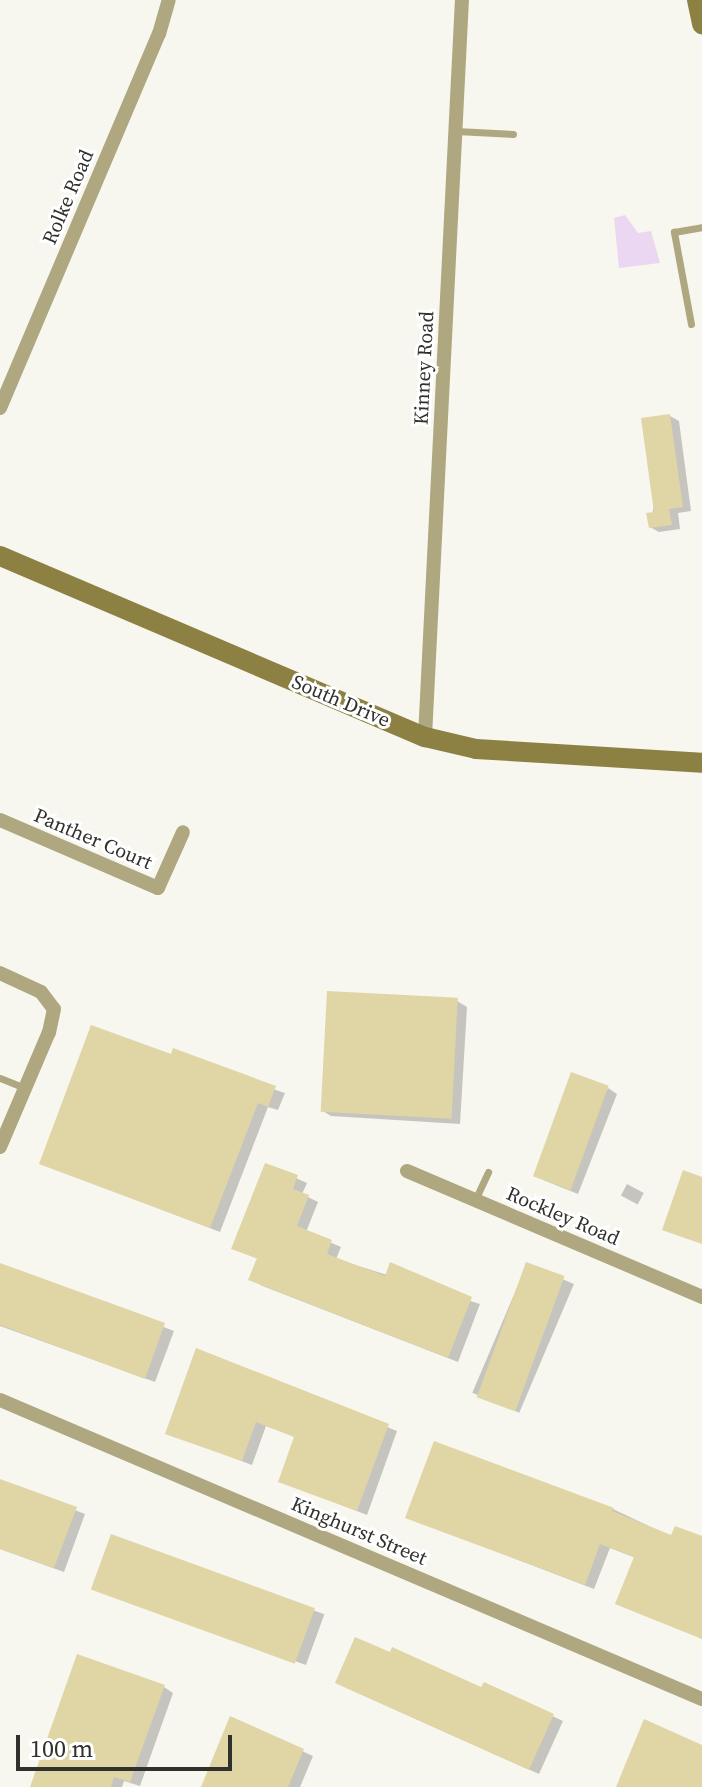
<!DOCTYPE html>
<style>
body{margin:0}
#map{position:relative;width:702px;height:1787px;overflow:hidden;background:#f7f6ef;font-family:"Source Serif 4",serif}
div>[style]{position:absolute}
.green>*{inset:0;background:#ecd7f3}
.shadow>*{inset:0;background:#0003;transform-origin:0 0}
.building>*{inset:0;background:#dfd5a5;transform-origin:0 0}
.lane>*{height:7px;margin:-3.5px;padding:0 3.5px;transform-origin:3.5px;border-radius:3.5px;background:#afa77f}
.street>*{height:14px;margin:-7px;padding:0 7px;transform-origin:7px;border-radius:7px;background:#afa77f}
.secondary>*{height:20px;margin:-10px;padding:0 10px;transform-origin:10px;border-radius:10px;background:#8c8042}
span{translate:-50% -50%;white-space:nowrap;text-align:center;line-height:1.15;-webkit-text-stroke:6px #fff;paint-order:stroke}
.street-label{font-size:20px;color:#30302d}
.scale{position:absolute;left:16px;top:1735px;width:216px;height:36px;box-sizing:border-box;border:4px solid #30302d;border-top:0;padding-left:10px;font-size:24px;line-height:28px;white-space:nowrap;color:#30302d;-webkit-text-stroke:6px #fff;paint-order:stroke}
</style>
<div id="map">
<div class="green">
<div style="clip-path:polygon(625px 215px,638px 233px,651px 231px,660px 263px,619px 268px,614px 218px)"></div>
</div>
<div class="shadow">
<div style="clip-path:polygon(670px 416px,679px 421px,691px 511px,678px 513px,680px 529px,659px 532px,650px 527px)"></div>
<div style="clip-path:polygon(457px 1001px,467px 1007px,460px 1124px,331px 1116px,321px 1110px)"></div>
<div style="clip-path:polygon(172px 1057px,285px 1093px,278px 1110px,268px 1107px,220px 1232px,41px 1163px)"></div>
<div style="clip-path:polygon(608px 1088px,617px 1094px,578px 1194px,543px 1180px)"></div>
<div style="clip-path:polygon(266px 1165px,307px 1183px,302px 1194px,318px 1202px,306px 1232px,341px 1247px,336px 1259px,480px 1304px,458px 1362px,260px 1285px,259px 1259px,243px 1253px)"></div>
<div style="left:627px;top:1184px;width:19px;height:13px;rotate:28deg"></div>
<div style="left:527px;top:1264px;width:51px;height:140px;rotate:23deg"></div>
<div style="clip-path:polygon(0 1265px,174px 1331px,155px 1382px,0 1326px)"></div>
<div style="clip-path:polygon(197px 1351px,397px 1431px,367px 1515px,280px 1481px,296px 1437px,266px 1426px,252px 1465px,167px 1433px)"></div>
<div style="clip-path:polygon(0 1481px,85px 1514px,64px 1572px,0 1549px)"></div>
<div style="clip-path:polygon(613px 1509px,672px 1537px,702px 1538px,702px 1638px,636px 1558px,610px 1548px,594px 1589px,407px 1517px)"></div>
<div style="left:112px;top:1537px;width:226px;height:54px;rotate:20deg"></div>
<div style="clip-path:polygon(485px 1685px,563px 1721px,539px 1774px,347px 1688px,482px 1690px)"></div>
<div style="clip-path:polygon(164px 1687px,173px 1693px,140px 1786px,124px 1781px,122px 1787px,32px 1787px)"></div>
<div style="clip-path:polygon(231px 1719px,313px 1756px,300px 1787px,203px 1787px)"></div>
</div>
<div class="building">
<div style="clip-path:polygon(670px 414px,683px 507px,669px 509px,672px 525px,649px 528px,646px 513px,654px 512px,641px 418px)"></div>
<div style="left:327px;top:991px;width:131px;height:121px;rotate:3deg"></div>
<div style="clip-path:polygon(91px 1025px,171px 1054px,173px 1048px,276px 1086px,268px 1107px,258px 1103px,210px 1228px,39px 1164px)"></div>
<div style="left:571px;top:1072px;width:40px;height:111px;rotate:20deg"></div>
<div style="clip-path:polygon(265px 1163px,298px 1175px,293px 1189px,309px 1195px,297px 1226px,332px 1240px,327px 1254px,385px 1276px,390px 1262px,472px 1297px,448px 1358px,248px 1280px,257px 1258px,231px 1249px)"></div>
<div style="clip-path:polygon(683px 1170px,702px 1177px,702px 1244px,662px 1230px)"></div>
<div style="left:526px;top:1262px;width:41px;height:144px;rotate:20deg"></div>
<div style="clip-path:polygon(0 1263px,165px 1323px,145px 1379px,0 1325px)"></div>
<div style="clip-path:polygon(196px 1348px,389px 1424px,357px 1511px,278px 1482px,294px 1437px,256px 1422px,242px 1461px,165px 1434px)"></div>
<div style="clip-path:polygon(434px 1441px,614px 1508px,612px 1511px,671px 1535px,675px 1526px,702px 1536px,702px 1639px,615px 1604px,634px 1557px,600px 1544px,585px 1585px,405px 1518px)"></div>
<div style="clip-path:polygon(0 1479px,77px 1507px,54px 1568px,0 1549px)"></div>
<div style="left:111px;top:1534px;width:217px;height:59px;rotate:20deg"></div>
<div style="clip-path:polygon(355px 1637px,390px 1652px,392px 1647px,481px 1687px,484px 1682px,554px 1714px,529px 1770px,335px 1683px)"></div>
<div style="clip-path:polygon(77px 1654px,165px 1685px,130px 1782px,114px 1777px,111px 1787px,30px 1787px)"></div>
<div style="clip-path:polygon(230px 1716px,304px 1749px,288px 1787px,201px 1787px)"></div>
<div style="clip-path:polygon(644px 1719px,702px 1745px,702px 1787px,616px 1787px)"></div>
</div>
<div class="lane">
<div style="left:456px;top:131px;width:57px;rotate:3deg"></div>
<div style="left:691px;top:324px;width:94px;rotate:-100.5deg"></div>
<div style="left:674px;top:232px;width:28px;rotate:-10deg"></div>
<div style="left:0;top:1078px;width:27px;rotate:22deg"></div>
<div style="left:475px;top:1200px;width:31px;rotate:-65deg"></div>
</div>
<div class="street">
<div style="left:0;top:408px;width:406px;rotate:-67deg"></div>
<div style="left:159px;top:34px;width:35px;rotate:-74deg"></div>
<div style="left:425px;top:737px;width:738px;rotate:-87.13deg"></div>
<div style="left:0;top:820px;width:172px;rotate:23.3deg"></div>
<div style="left:158px;top:888px;width:61px;rotate:-65.9deg"></div>
<div style="left:0;top:973px;width:45px;rotate:24.9deg"></div>
<div style="left:41px;top:992px;width:21px;rotate:53deg"></div>
<div style="left:54px;top:1009px;width:24px;rotate:102deg"></div>
<div style="left:49px;top:1032px;width:125px;rotate:113.1deg"></div>
<div style="left:407px;top:1171px;width:321px;rotate:23.1deg"></div>
<div style="left:0;top:1400px;width:763px;rotate:23.07deg"></div>
</div>
<div class="secondary">
<div style="left:697px;top:0;width:25px;rotate:78deg"></div>
<div style="left:0;top:556px;width:462px;rotate:23.1deg"></div>
<div style="left:425px;top:737px;width:52px;rotate:13.2deg"></div>
<div style="left:476px;top:749px;width:226px;rotate:3.5deg"></div>
</div>
<div class="street-label">
<span style="left:68px;top:197px;rotate:-67deg">Rolke Road</span>
<span style="left:424px;top:368px;rotate:-87deg">Kinney Road</span>
<span style="left:341px;top:701px;rotate:23deg">South Drive</span>
<span style="left:93px;top:839px;rotate:23deg">Panther Court</span>
<span style="left:563px;top:1216px;rotate:23deg">Rockley Road</span>
<span style="left:359px;top:1531px;rotate:23deg">Kinghurst Street</span>
</div>
<div class="scale">100 m</div>
</div>
